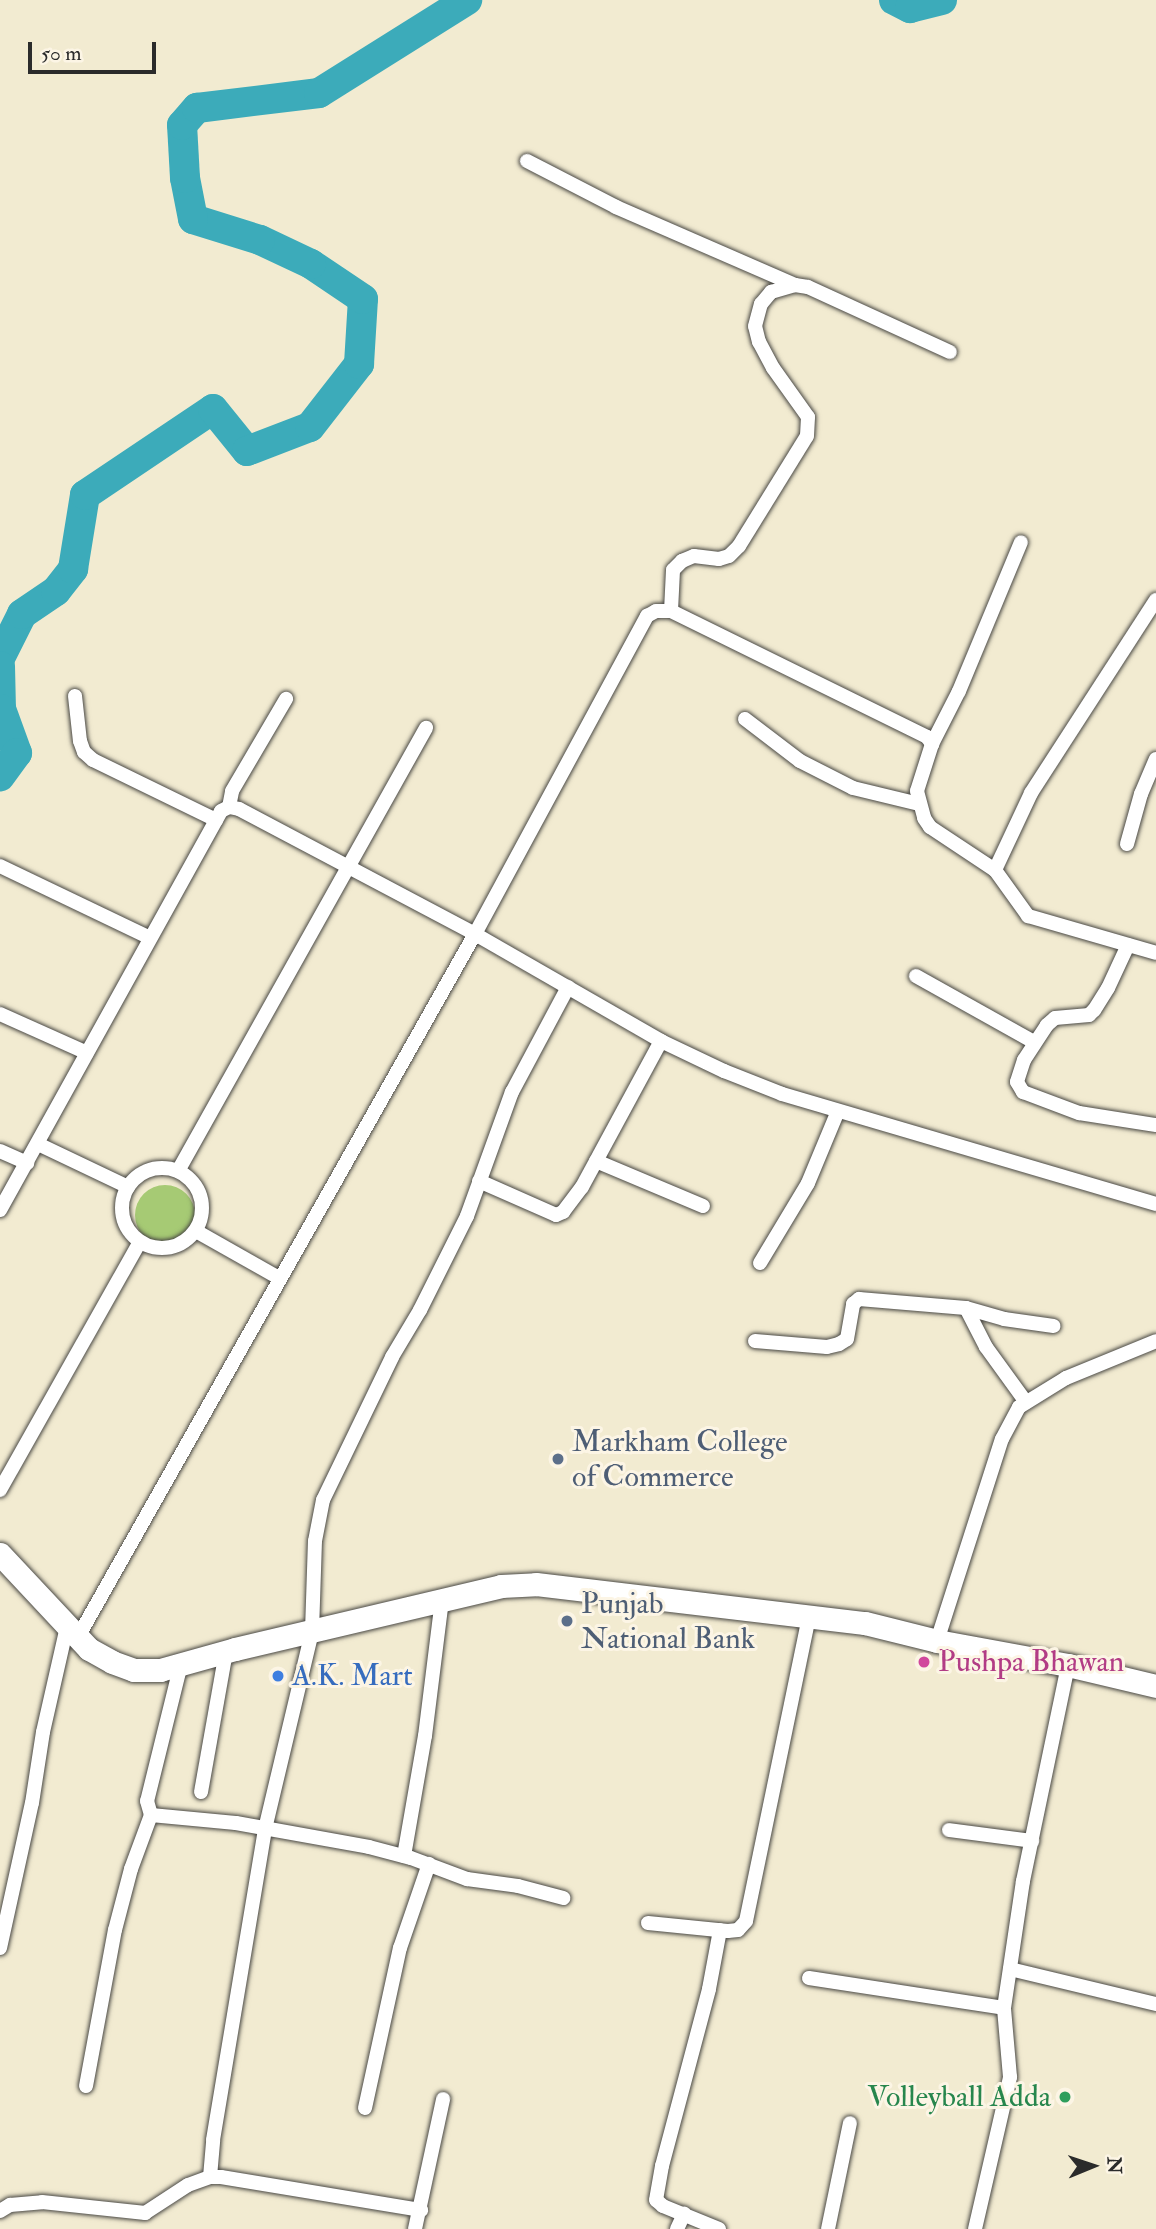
<!DOCTYPE html>
<style>
body{margin:0}
#map{position:relative;width:1156px;height:2229px;overflow:hidden;background:#f2ebd1;font-family:"IM FELL Double Pica",serif}
div>[style]{position:absolute}
.green>*{inset:0;background:#a6ca74}
.round{border-radius:50%}
.river>*{height:30px;margin:-15px;padding:0 15px;transform-origin:15px;border-radius:15px;background:#3cabba}
.roads{filter:drop-shadow(0 0 2px #494844) drop-shadow(0 0 2px #494844)}
.minor>*{height:14px;margin:-7px;padding:0 7px;transform-origin:7px;border-radius:7px;background:#fff}
.minor>.ring{margin:-7px;padding:0;box-sizing:content-box;background:none;border:14px solid #fff;border-radius:50%}
.primary>*{height:23px;margin:-11.5px;padding:0 11.5px;transform-origin:11.5px;border-radius:11.5px;background:#fff}
.dots>*{width:19px;height:19px;translate:-50% -50%;box-sizing:border-box;border:4px solid #fcf5e5;border-radius:50%}
span{translate:-50% -50%;white-space:nowrap;text-align:center;line-height:1.15;-webkit-text-stroke:6px #fcf5e5;paint-order:stroke}
.service-label{font-size:30px;color:#4e5e75}
.left{translate:0 -50%;text-align:left}
.hotel-label{font-size:30px;color:#b23c85}
.shop-label{font-size:30px;color:#366cbe}
.leisure-label{font-size:30px;color:#27864d}
.right{translate:-100% -50%;text-align:right}
.north{position:absolute;left:1058px;top:2131px;width:70px;height:70px;-webkit-text-stroke:5px #fcf5e5;paint-order:stroke;rotate:88deg;font-size:19px;font-weight:700;line-height:28px;text-align:center;color:#2b2b2b}
.north::after{content:'';display:block;margin:auto;width:24px;height:32px;background:#2b2b2b;clip-path:polygon(50% 0,100% 100%,50% 72%,0 100%)}
.scale{position:absolute;left:28px;top:42px;width:128px;height:32px;box-sizing:border-box;border:4px solid #2b2b2b;border-top:0;padding-left:9px;font-size:21px;line-height:24px;white-space:nowrap;color:#2b2b2b;-webkit-text-stroke:5px #fcf5e5;paint-order:stroke}
</style>
<div id="map">
<div class="green">
<div class="round" style="left:135px;top:1185px;width:60px;height:60px"></div>
</div>
<div class="river">
<div style="left:894px;top:0;width:18px;rotate:27deg"></div>
<div style="left:910px;top:8px;width:33px;rotate:-14deg"></div>
<div style="left:0;top:658px;width:49px;rotate:-63.4deg"></div>
<div style="left:22px;top:614px;width:41px;rotate:-34.1deg"></div>
<div style="left:56px;top:591px;width:28px;rotate:-52deg"></div>
<div style="left:73px;top:569px;width:75px;rotate:-80.8deg"></div>
<div style="left:85px;top:495px;width:154px;rotate:-33.9deg"></div>
<div style="left:213px;top:409px;width:54px;rotate:51deg"></div>
<div style="left:247px;top:451px;width:67px;rotate:-20.9deg"></div>
<div style="left:310px;top:427px;width:80px;rotate:-52.1deg"></div>
<div style="left:359px;top:364px;width:65px;rotate:-86.5deg"></div>
<div style="left:363px;top:299px;width:63px;rotate:-146.1deg"></div>
<div style="left:311px;top:264px;width:56px;rotate:-154.8deg"></div>
<div style="left:260px;top:240px;width:70px;rotate:-162.6deg"></div>
<div style="left:193px;top:219px;width:42px;rotate:-101deg"></div>
<div style="left:185px;top:178px;width:53px;rotate:-93.2deg"></div>
<div style="left:182px;top:125px;width:23px;rotate:-49deg"></div>
<div style="left:197px;top:108px;width:123px;rotate:-7deg"></div>
<div style="left:319px;top:93px;width:175px;rotate:-32.1deg"></div>
<div style="left:0;top:666px;width:43px;rotate:88.7deg"></div>
<div style="left:1px;top:709px;width:47px;rotate:70deg"></div>
<div style="left:17px;top:753px;width:29px;rotate:126deg"></div>
</div>
<div class="roads">
<div class="minor">
<div style="left:527px;top:161px;width:100px;rotate:27.3deg"></div>
<div style="left:616px;top:207px;width:195px;rotate:23.5deg"></div>
<div style="left:671px;top:611px;width:41px;rotate:-87.2deg"></div>
<div style="left:673px;top:570px;width:13px;rotate:-45deg"></div>
<div style="left:682px;top:561px;width:13px;rotate:-23deg"></div>
<div style="left:694px;top:556px;width:25px;rotate:7deg"></div>
<div style="left:719px;top:559px;width:10px;rotate:-17deg"></div>
<div style="left:729px;top:556px;width:14px;rotate:-45deg"></div>
<div style="left:739px;top:546px;width:129px;rotate:-58.3deg"></div>
<div style="left:807px;top:436px;width:19px;rotate:-87deg"></div>
<div style="left:808px;top:417px;width:60px;rotate:-125.5deg"></div>
<div style="left:773px;top:368px;width:30px;rotate:-118deg"></div>
<div style="left:759px;top:342px;width:16px;rotate:-104deg"></div>
<div style="left:755px;top:326px;width:23px;rotate:-75deg"></div>
<div style="left:761px;top:304px;width:16px;rotate:-50deg"></div>
<div style="left:771px;top:292px;width:25px;rotate:-16deg"></div>
<div style="left:795px;top:285px;width:13px;rotate:9deg"></div>
<div style="left:808px;top:287px;width:156px;rotate:24.6deg"></div>
<div style="left:75px;top:696px;width:45px;rotate:83.7deg"></div>
<div style="left:80px;top:741px;width:12px;rotate:70deg"></div>
<div style="left:84px;top:752px;width:12px;rotate:42deg"></div>
<div style="left:93px;top:760px;width:137px;rotate:26deg"></div>
<div style="left:745px;top:719px;width:69px;rotate:37.4deg"></div>
<div style="left:800px;top:761px;width:59px;rotate:27deg"></div>
<div style="left:853px;top:788px;width:68px;rotate:13.6deg"></div>
<div style="left:932px;top:744px;width:59px;rotate:-63deg"></div>
<div style="left:959px;top:691px;width:161px;rotate:-67.4deg"></div>
<div style="left:229px;top:807px;width:16px;rotate:-79deg"></div>
<div style="left:232px;top:791px;width:107px;rotate:-59.6deg"></div>
<div style="left:1127px;top:844px;width:52px;rotate:-74.4deg"></div>
<div style="left:1141px;top:794px;width:38px;rotate:-67deg"></div>
<div style="left:0;top:866px;width:166px;rotate:25.6deg"></div>
<div style="left:995px;top:870px;width:85px;rotate:-64.9deg"></div>
<div style="left:1031px;top:793px;width:230px;rotate:-57.1deg"></div>
<div style="left:1128px;top:945px;width:47px;rotate:114.9deg"></div>
<div style="left:1108px;top:988px;width:26px;rotate:122deg"></div>
<div style="left:1094px;top:1010px;width:7px;rotate:135deg"></div>
<div style="left:1089px;top:1015px;width:34px;rotate:175deg"></div>
<div style="left:1055px;top:1018px;width:11px;rotate:139deg"></div>
<div style="left:1047px;top:1025px;width:42px;rotate:123.3deg"></div>
<div style="left:1024px;top:1060px;width:23px;rotate:108deg"></div>
<div style="left:1017px;top:1082px;width:12px;rotate:59deg"></div>
<div style="left:1023px;top:1092px;width:60px;rotate:20.6deg"></div>
<div style="left:1079px;top:1113px;width:78px;rotate:8.9deg"></div>
<div style="left:916px;top:976px;width:135px;rotate:29.2deg"></div>
<div style="left:0;top:1014px;width:95px;rotate:24.1deg"></div>
<div style="left:38px;top:1144px;width:100px;rotate:25.5deg"></div>
<div style="left:0;top:1151px;width:30px;rotate:24deg"></div>
<div style="left:596px;top:1161px;width:116px;rotate:22.8deg"></div>
<div class="ring" style="left:122px;top:1168px;width:66px;height:66px"></div>
<div style="left:178px;top:1171px;width:508px;rotate:-60.76deg"></div>
<div style="left:479px;top:1181px;width:84px;rotate:23.8deg"></div>
<div style="left:556px;top:1215px;width:8px;rotate:-23deg"></div>
<div style="left:563px;top:1212px;width:31px;rotate:-53deg"></div>
<div style="left:582px;top:1187px;width:166px;rotate:-61.6deg"></div>
<div style="left:0;top:1210px;width:456px;rotate:-61deg"></div>
<div style="left:221px;top:811px;width:9px;rotate:-27deg"></div>
<div style="left:229px;top:807px;width:10px;rotate:11deg"></div>
<div style="left:239px;top:809px;width:267px;rotate:27.9deg"></div>
<div style="left:475px;top:934px;width:215px;rotate:29.9deg"></div>
<div style="left:661px;top:1041px;width:70px;rotate:25.5deg"></div>
<div style="left:724px;top:1071px;width:62px;rotate:21.6deg"></div>
<div style="left:782px;top:1094px;width:390px;rotate:16.4deg"></div>
<div style="left:196px;top:1231px;width:95px;rotate:29.5deg"></div>
<div style="left:760px;top:1263px;width:93px;rotate:-59deg"></div>
<div style="left:808px;top:1183px;width:78px;rotate:-67.4deg"></div>
<div style="left:966px;top:1308px;width:44px;rotate:62.9deg"></div>
<div style="left:986px;top:1347px;width:68px;rotate:54deg"></div>
<div style="left:755px;top:1341px;width:72px;rotate:4.8deg"></div>
<div style="left:827px;top:1347px;width:12px;rotate:-14deg"></div>
<div style="left:839px;top:1344px;width:9px;rotate:-32deg"></div>
<div style="left:847px;top:1339px;width:36px;rotate:-80deg"></div>
<div style="left:853px;top:1304px;width:8px;rotate:-40deg"></div>
<div style="left:859px;top:1299px;width:107px;rotate:4.8deg"></div>
<div style="left:966px;top:1308px;width:40px;rotate:16deg"></div>
<div style="left:1004px;top:1319px;width:50px;rotate:8deg"></div>
<div style="left:0;top:1490px;width:285px;rotate:-60.6deg"></div>
<div style="left:78px;top:1637px;width:807px;rotate:-60.55deg"></div>
<div style="left:475px;top:934px;width:362px;rotate:-61.6deg"></div>
<div style="left:647px;top:616px;width:10px;rotate:-29deg"></div>
<div style="left:656px;top:611px;width:15px"></div>
<div style="left:671px;top:611px;width:285px;rotate:26.2deg"></div>
<div style="left:927px;top:737px;width:9px;rotate:54deg"></div>
<div style="left:932px;top:744px;width:49px;rotate:107.7deg"></div>
<div style="left:917px;top:791px;width:28px;rotate:75deg"></div>
<div style="left:924px;top:818px;width:11px;rotate:56deg"></div>
<div style="left:930px;top:827px;width:78px;rotate:33.5deg"></div>
<div style="left:995px;top:870px;width:57px;rotate:54.3deg"></div>
<div style="left:1028px;top:916px;width:133px;rotate:16.1deg"></div>
<div style="left:937px;top:1641px;width:212px;rotate:-72.2deg"></div>
<div style="left:1002px;top:1439px;width:36px;rotate:-62deg"></div>
<div style="left:1019px;top:1407px;width:55px;rotate:-31.7deg"></div>
<div style="left:1066px;top:1378px;width:97px;rotate:-22.3deg"></div>
<div style="left:181px;top:1664px;width:141px;rotate:103.9deg"></div>
<div style="left:147px;top:1801px;width:15px;rotate:74deg"></div>
<div style="left:151px;top:1815px;width:85px;rotate:5.4deg"></div>
<div style="left:236px;top:1823px;width:135px;rotate:10.2deg"></div>
<div style="left:369px;top:1847px;width:43px;rotate:14.7deg"></div>
<div style="left:411px;top:1858px;width:60px;rotate:20.6deg"></div>
<div style="left:467px;top:1879px;width:51px;rotate:7.8deg"></div>
<div style="left:518px;top:1886px;width:47px;rotate:14.9deg"></div>
<div style="left:201px;top:1792px;width:143px;rotate:-79.9deg"></div>
<div style="left:949px;top:1830px;width:84px;rotate:7.5deg"></div>
<div style="left:404px;top:1856px;width:122px;rotate:-80.1deg"></div>
<div style="left:425px;top:1736px;width:137px;rotate:-82.9deg"></div>
<div style="left:648px;top:1923px;width:80px;rotate:5.7deg"></div>
<div style="left:728px;top:1931px;width:10px;rotate:-6deg"></div>
<div style="left:738px;top:1930px;width:12px;rotate:-48deg"></div>
<div style="left:746px;top:1921px;width:311px;rotate:-78.3deg"></div>
<div style="left:0;top:1948px;width:148px;rotate:-77.6deg"></div>
<div style="left:32px;top:1803px;width:72px;rotate:-81.2deg"></div>
<div style="left:43px;top:1732px;width:109px;rotate:-77.2deg"></div>
<div style="left:1010px;top:1969px;width:150px;rotate:13.5deg"></div>
<div style="left:809px;top:1978px;width:197px;rotate:8.7deg"></div>
<div style="left:86px;top:2086px;width:159px;rotate:-79.5deg"></div>
<div style="left:115px;top:1930px;width:63px;rotate:-75.3deg"></div>
<div style="left:131px;top:1869px;width:58px;rotate:-69.7deg"></div>
<div style="left:365px;top:2108px;width:164px;rotate:-77.7deg"></div>
<div style="left:400px;top:1948px;width:89px;rotate:-71deg"></div>
<div style="left:210px;top:2177px;width:37px;rotate:-85deg"></div>
<div style="left:213px;top:2140px;width:315px;rotate:-80.5deg"></div>
<div style="left:265px;top:1829px;width:204px;rotate:-76.6deg"></div>
<div style="left:312px;top:1631px;width:90px;rotate:-88.1deg"></div>
<div style="left:315px;top:1541px;width:42px;rotate:-79deg"></div>
<div style="left:323px;top:1500px;width:159px;rotate:-64.2deg"></div>
<div style="left:392px;top:1357px;width:55px;rotate:-59.2deg"></div>
<div style="left:420px;top:1310px;width:105px;rotate:-63.4deg"></div>
<div style="left:467px;top:1216px;width:132px;rotate:-70.1deg"></div>
<div style="left:512px;top:1092px;width:119px;rotate:-61.9deg"></div>
<div style="left:0;top:2211px;width:12px;rotate:-31deg"></div>
<div style="left:10px;top:2205px;width:32px;rotate:-5deg"></div>
<div style="left:42px;top:2202px;width:104px;rotate:6.1deg"></div>
<div style="left:145px;top:2213px;width:51px;rotate:-33.1deg"></div>
<div style="left:188px;top:2185px;width:23px;rotate:-20deg"></div>
<div style="left:210px;top:2177px;width:11px"></div>
<div style="left:221px;top:2177px;width:203px;rotate:9.4deg"></div>
<div style="left:415px;top:2229px;width:133px;rotate:-77.8deg"></div>
<div style="left:677px;top:2229px;width:17px;rotate:-65deg"></div>
<div style="left:719px;top:2229px;width:61px;rotate:-157.7deg"></div>
<div style="left:663px;top:2206px;width:9px;rotate:-139deg"></div>
<div style="left:656px;top:2200px;width:35px;rotate:-80deg"></div>
<div style="left:662px;top:2166px;width:183px;rotate:-75.1deg"></div>
<div style="left:709px;top:1989px;width:60px;rotate:-79.4deg"></div>
<div style="left:828px;top:2229px;width:108px;rotate:-78.3deg"></div>
<div style="left:975px;top:2229px;width:156px;rotate:-77deg"></div>
<div style="left:1010px;top:2077px;width:69px;rotate:-95deg"></div>
<div style="left:1004px;top:2008px;width:128px;rotate:-81.5deg"></div>
<div style="left:1023px;top:1881px;width:221px;rotate:-78.2deg"></div>
</div>
<div class="primary">
<div style="left:0;top:1554px;width:130px;rotate:46.9deg"></div>
<div style="left:89px;top:1649px;width:26px;rotate:29deg"></div>
<div style="left:112px;top:1662px;width:23px;rotate:20deg"></div>
<div style="left:134px;top:1670px;width:26px"></div>
<div style="left:160px;top:1670px;width:78px;rotate:-15.6deg"></div>
<div style="left:235px;top:1649px;width:273px;rotate:-13.3deg"></div>
<div style="left:501px;top:1586px;width:35px;rotate:-3deg"></div>
<div style="left:536px;top:1584px;width:331px;rotate:6.8deg"></div>
<div style="left:865px;top:1623px;width:74px;rotate:14deg"></div>
<div style="left:937px;top:1641px;width:133px;rotate:10.4deg"></div>
<div style="left:1068px;top:1665px;width:90px;rotate:13.4deg"></div>
</div>
</div>
<div class="dots">
<div style="left:558px;top:1459px;background:#5c6f8a"></div>
<div style="left:567px;top:1621px;background:#5c6f8a"></div>
<div style="left:924px;top:1662px;background:#d1479c"></div>
<div style="left:278px;top:1676px;background:#3f7fe0"></div>
<div style="left:1065px;top:2097px;background:#2e9e5b"></div>
</div>
<div class="service-label">
<span class="left" style="left:572px;top:1459px">Markham College<br>of Commerce</span>
<span class="left" style="left:581px;top:1621px">Punjab<br>National Bank</span>
</div>
<div class="hotel-label">
<span class="left" style="left:938px;top:1662px">Pushpa Bhawan</span>
</div>
<div class="shop-label">
<span class="left" style="left:292px;top:1676px">A.K. Mart</span>
</div>
<div class="leisure-label">
<span class="right" style="left:1051px;top:2097px">Volleyball Adda</span>
</div>
<div class="north">N</div>
<div class="scale">50 m</div>
</div>
